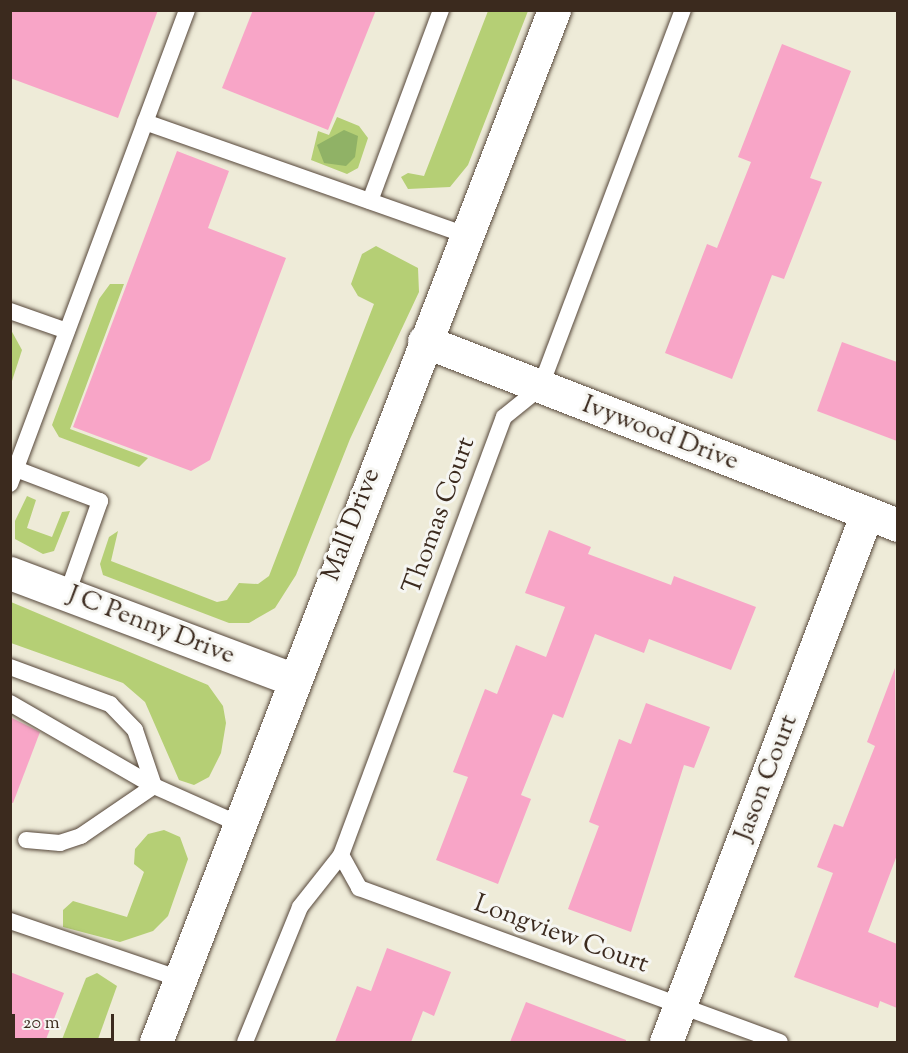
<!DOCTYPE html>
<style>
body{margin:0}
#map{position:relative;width:908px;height:1053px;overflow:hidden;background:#eeebd8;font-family:"Sorts Mill Goudy",serif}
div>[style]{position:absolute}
.green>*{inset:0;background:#b5cf75}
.forest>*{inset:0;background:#90b266}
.building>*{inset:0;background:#f8a5c7}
.roads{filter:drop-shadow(0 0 2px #56473a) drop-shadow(0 0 2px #56473a)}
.lane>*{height:16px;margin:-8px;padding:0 8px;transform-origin:8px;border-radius:8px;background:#fff}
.street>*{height:33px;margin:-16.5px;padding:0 16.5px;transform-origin:16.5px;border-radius:16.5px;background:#fff}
span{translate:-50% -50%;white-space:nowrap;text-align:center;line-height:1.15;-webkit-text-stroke:6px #f6f6f2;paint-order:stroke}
.street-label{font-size:26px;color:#3b2a1e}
.frame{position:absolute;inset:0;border:12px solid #3b2a1e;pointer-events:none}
.scale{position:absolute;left:12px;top:1014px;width:102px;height:27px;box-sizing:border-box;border:3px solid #3b2a1e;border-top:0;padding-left:8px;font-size:18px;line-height:21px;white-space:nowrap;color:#3b2a1e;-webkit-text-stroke:4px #f6f6f2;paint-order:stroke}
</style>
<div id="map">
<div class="green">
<div style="clip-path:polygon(488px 11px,528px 11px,468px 165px,450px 187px,408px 189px,401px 177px,408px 173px,424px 176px)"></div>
<div style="clip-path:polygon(337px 117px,359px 126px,368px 138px,358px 168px,347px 174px,311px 160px,318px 131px,329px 135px)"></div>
<div style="clip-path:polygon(376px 246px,418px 268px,419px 292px,350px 439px,296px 575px,275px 608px,249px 623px,229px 623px,103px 575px,100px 564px,109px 537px,118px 531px,111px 561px,217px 602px,227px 600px,239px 583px,258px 584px,269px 576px,374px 304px,358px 296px,351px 284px,362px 254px)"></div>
<div style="clip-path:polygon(110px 284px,124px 284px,70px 429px,148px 458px,139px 467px,59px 437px,52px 425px,99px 299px)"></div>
<div style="clip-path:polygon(11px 330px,22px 350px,11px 384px)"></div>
<div style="clip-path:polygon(27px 496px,36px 500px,27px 528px,52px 537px,62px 512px,70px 511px,54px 551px,43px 554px,15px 539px,15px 521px)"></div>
<div style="clip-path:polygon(11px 602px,208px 685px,223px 706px,226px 723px,221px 753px,209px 777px,194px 785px,179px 780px,145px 702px,123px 683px,11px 643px)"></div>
<div style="clip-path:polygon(164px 830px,180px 837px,188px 859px,168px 916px,153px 931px,120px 942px,63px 927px,63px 910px,73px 901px,127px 917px,144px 872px,134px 864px,135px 849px,148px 834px)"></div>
<div style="clip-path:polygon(97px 973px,117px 986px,97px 1042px,61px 1042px,86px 978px)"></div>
</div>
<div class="forest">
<div style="clip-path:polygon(344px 130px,358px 136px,355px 157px,346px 166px,324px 163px,317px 145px)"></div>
</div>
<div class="building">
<div style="clip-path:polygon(10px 10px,158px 10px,118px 118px,10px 78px)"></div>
<div style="clip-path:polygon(253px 10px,376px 10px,328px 130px,222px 88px)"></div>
<div style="clip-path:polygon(782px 44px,851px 71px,810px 178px,822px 182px,784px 279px,772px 275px,732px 379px,665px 353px,707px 244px,717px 248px,751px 162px,738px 157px)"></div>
<div style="clip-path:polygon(177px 151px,229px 171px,208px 228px,286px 258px,210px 460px,191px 471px,73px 427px)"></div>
<div style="clip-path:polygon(842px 342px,897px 362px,897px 441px,817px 411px)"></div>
<div style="clip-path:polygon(549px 530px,591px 547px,588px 554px,671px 585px,674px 576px,756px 607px,731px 670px,649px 639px,644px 653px,595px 634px,563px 718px,553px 714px,521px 795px,531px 799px,498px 884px,436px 860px,468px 777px,453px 772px,485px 689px,497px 694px,516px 645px,546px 657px,565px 607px,525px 593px)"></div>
<div style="clip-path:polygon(895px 668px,897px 855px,868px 932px,897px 944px,897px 1008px,880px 1001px,878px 1008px,794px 977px,833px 873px,817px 867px,834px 824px,843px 827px,875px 746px,867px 742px)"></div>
<div style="clip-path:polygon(646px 703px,710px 727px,694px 768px,684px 765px,631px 932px,568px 909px,599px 826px,589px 822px,619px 739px,631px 744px)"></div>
<div style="clip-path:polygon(10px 717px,40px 732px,13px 803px,10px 802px)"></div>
<div style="clip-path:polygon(387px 948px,451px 972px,434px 1016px,423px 1011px,411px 1042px,335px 1042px,357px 986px,371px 991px)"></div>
<div style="clip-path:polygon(10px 972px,64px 993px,45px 1042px,10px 1042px)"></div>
<div style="clip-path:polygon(526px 1002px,626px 1040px,626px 1042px,510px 1042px)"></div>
</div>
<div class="roads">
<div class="lane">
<div style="left:145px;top:122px;width:340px;rotate:19.4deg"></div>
<div style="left:370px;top:201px;width:204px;rotate:-69.6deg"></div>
<div style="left:10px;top:311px;width:60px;rotate:19.3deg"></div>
<div style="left:16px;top:469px;width:90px;rotate:20.9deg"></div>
<div style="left:100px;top:501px;width:99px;rotate:109.5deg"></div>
<div style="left:10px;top:484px;width:506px;rotate:-69.52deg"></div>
<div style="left:10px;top:667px;width:107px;rotate:20.3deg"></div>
<div style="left:110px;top:704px;width:36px;rotate:46deg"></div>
<div style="left:135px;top:730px;width:59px;rotate:71.3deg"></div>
<div style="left:154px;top:786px;width:93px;rotate:24.1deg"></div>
<div style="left:10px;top:703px;width:166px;rotate:30deg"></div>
<div style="left:154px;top:786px;width:88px;rotate:145.6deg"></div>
<div style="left:81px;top:836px;width:22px;rotate:162deg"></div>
<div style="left:60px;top:843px;width:34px;rotate:-175deg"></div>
<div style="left:341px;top:855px;width:38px;rotate:61deg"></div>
<div style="left:359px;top:888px;width:448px;rotate:20.1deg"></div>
<div style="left:10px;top:921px;width:180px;rotate:18.8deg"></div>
<div style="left:245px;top:1042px;width:146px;rotate:-67.8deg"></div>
<div style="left:300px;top:907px;width:66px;rotate:-51.7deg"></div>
<div style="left:341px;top:855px;width:467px;rotate:-69.6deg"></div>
<div style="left:504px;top:417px;width:46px;rotate:-38.9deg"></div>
<div style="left:540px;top:388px;width:404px;rotate:-69.3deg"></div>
</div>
<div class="street">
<div style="left:424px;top:341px;width:508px;rotate:21.22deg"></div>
<div style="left:10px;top:573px;width:301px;rotate:20.6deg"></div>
<div style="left:156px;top:1042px;width:1106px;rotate:-68.91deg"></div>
<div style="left:666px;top:1042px;width:566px;rotate:-69.2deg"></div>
</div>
</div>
<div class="street-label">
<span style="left:660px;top:434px;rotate:21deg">Ivywood Drive</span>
<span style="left:440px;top:516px;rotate:-70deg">Thomas Court</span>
<span style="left:352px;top:525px;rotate:-69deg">Mall Drive</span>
<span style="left:151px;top:626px;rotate:21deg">J C Penny Drive</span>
<span style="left:767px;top:778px;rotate:-69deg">Jason Court</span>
<span style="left:561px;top:935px;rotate:20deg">Longview Court</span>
</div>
<div class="frame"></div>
<div class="scale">20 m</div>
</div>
